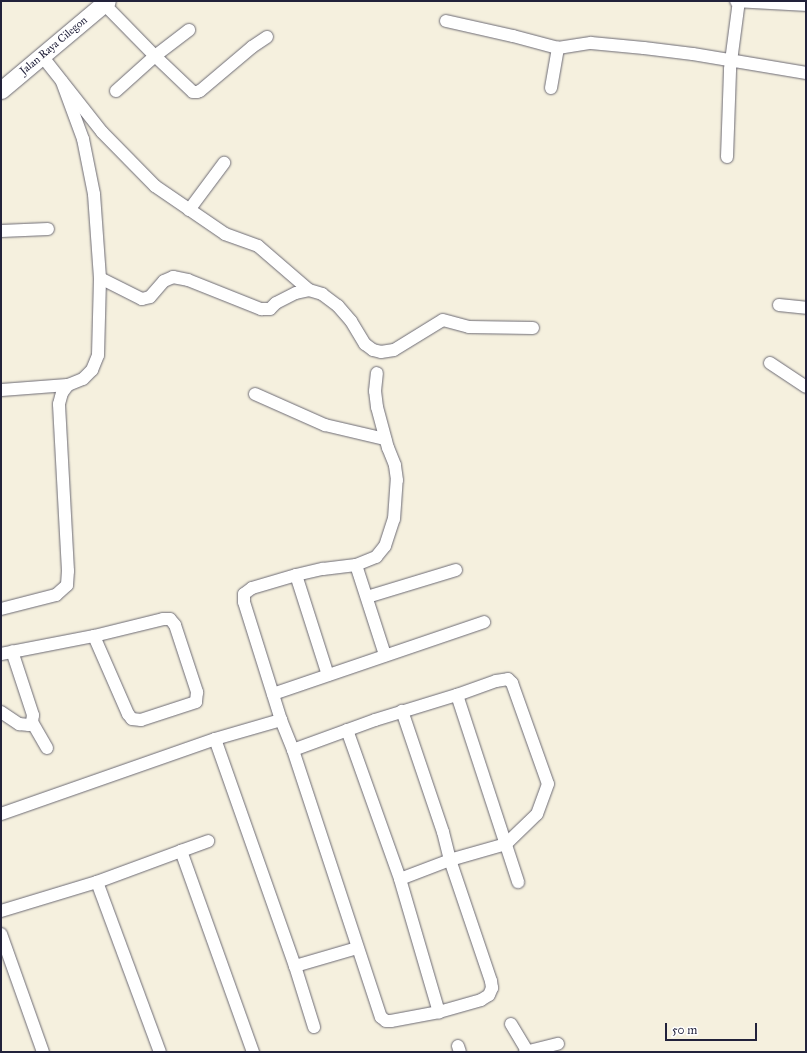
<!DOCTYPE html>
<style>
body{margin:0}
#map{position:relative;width:807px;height:1053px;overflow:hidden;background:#f5f0de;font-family:"IM FELL Great Primer",serif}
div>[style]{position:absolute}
.roads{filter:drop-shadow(0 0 1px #6c6a74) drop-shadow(0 0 1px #6c6a74)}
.minor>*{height:12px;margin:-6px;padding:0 6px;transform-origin:6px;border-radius:6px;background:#fff}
.highway>*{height:17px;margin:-8.5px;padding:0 8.5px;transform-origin:8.5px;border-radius:8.5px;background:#fff}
span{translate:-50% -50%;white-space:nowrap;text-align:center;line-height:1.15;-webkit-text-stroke:3.5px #fff;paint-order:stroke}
.street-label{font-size:11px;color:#22223b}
.frame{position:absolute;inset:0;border:2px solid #22223b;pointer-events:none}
.scale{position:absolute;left:665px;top:1023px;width:92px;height:18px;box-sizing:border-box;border:2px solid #22223b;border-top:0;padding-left:5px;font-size:12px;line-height:14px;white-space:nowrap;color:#22223b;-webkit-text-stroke:3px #fff;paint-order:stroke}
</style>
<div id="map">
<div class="roads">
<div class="minor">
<div style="left:736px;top:1px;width:70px;rotate:3.3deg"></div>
<div style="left:104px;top:4px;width:73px;rotate:45.6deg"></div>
<div style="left:155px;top:56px;width:52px;rotate:43.5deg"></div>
<div style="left:193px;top:92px;width:4px"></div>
<div style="left:197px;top:92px;width:3px;rotate:-18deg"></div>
<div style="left:200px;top:91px;width:68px;rotate:-40.2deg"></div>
<div style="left:252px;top:47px;width:18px;rotate:-34deg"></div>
<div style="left:446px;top:21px;width:69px;rotate:12.6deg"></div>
<div style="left:513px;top:36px;width:47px;rotate:14.9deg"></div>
<div style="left:558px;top:48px;width:33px;rotate:-9deg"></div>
<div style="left:591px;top:43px;width:53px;rotate:5.4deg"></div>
<div style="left:644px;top:48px;width:49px;rotate:7deg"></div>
<div style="left:693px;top:54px;width:115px;rotate:9.5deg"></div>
<div style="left:42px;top:56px;width:97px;rotate:51.7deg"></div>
<div style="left:102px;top:132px;width:76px;rotate:45.5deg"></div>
<div style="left:155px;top:186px;width:85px;rotate:34.4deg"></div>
<div style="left:225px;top:234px;width:35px;rotate:20deg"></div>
<div style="left:258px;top:246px;width:67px;rotate:40.8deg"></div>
<div style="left:551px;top:88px;width:41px;rotate:-80.1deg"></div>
<div style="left:116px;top:91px;width:52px;rotate:-41.9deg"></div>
<div style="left:155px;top:56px;width:43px;rotate:-37.4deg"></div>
<div style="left:727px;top:157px;width:88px;rotate:-88deg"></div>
<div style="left:730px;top:69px;width:69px;rotate:-82.5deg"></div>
<div style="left:189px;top:210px;width:59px;rotate:-53.3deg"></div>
<div style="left:1px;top:231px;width:47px;rotate:-2.4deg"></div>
<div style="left:100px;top:278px;width:47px;rotate:26.6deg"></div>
<div style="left:142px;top:299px;width:8px;rotate:-14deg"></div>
<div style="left:150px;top:297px;width:21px;rotate:-49deg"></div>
<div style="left:164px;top:281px;width:10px;rotate:-24deg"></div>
<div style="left:173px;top:277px;width:15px;rotate:11deg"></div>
<div style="left:188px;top:280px;width:79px;rotate:21.7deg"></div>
<div style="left:261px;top:309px;width:9px"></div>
<div style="left:270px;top:309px;width:8px;rotate:-45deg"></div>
<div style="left:276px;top:303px;width:22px;rotate:-27deg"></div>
<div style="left:296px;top:293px;width:13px;rotate:-13deg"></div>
<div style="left:309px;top:290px;width:14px;rotate:17deg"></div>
<div style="left:322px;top:294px;width:20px;rotate:37deg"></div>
<div style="left:338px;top:306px;width:20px;rotate:49deg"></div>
<div style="left:351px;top:321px;width:27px;rotate:59deg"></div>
<div style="left:365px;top:344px;width:10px;rotate:37deg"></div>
<div style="left:373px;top:350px;width:8px;rotate:14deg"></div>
<div style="left:381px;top:352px;width:13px;rotate:-9deg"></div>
<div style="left:394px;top:350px;width:57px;rotate:-31.5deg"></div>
<div style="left:443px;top:320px;width:27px;rotate:15deg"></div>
<div style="left:469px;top:327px;width:64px;rotate:0.9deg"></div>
<div style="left:779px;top:305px;width:27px;rotate:6deg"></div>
<div style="left:770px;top:363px;width:43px;rotate:33.7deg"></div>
<div style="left:1px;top:390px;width:67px;rotate:-4.3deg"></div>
<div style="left:255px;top:394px;width:77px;rotate:23.9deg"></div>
<div style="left:325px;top:425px;width:62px;rotate:13.1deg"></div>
<div style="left:356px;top:565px;width:95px;rotate:72.1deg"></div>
<div style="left:296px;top:575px;width:105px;rotate:72.3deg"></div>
<div style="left:367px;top:597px;width:93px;rotate:-16.9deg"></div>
<div style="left:1px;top:609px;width:57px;rotate:-14.3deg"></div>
<div style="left:56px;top:595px;width:15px;rotate:-42deg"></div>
<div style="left:67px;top:585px;width:14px;rotate:-86deg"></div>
<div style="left:68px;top:571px;width:167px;rotate:-93.1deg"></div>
<div style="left:59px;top:404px;width:11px;rotate:-75deg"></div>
<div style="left:62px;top:393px;width:10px;rotate:-53deg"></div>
<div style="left:68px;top:385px;width:16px;rotate:-22deg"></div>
<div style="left:83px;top:379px;width:13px;rotate:-45deg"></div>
<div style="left:92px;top:370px;width:16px;rotate:-68deg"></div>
<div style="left:98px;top:355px;width:77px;rotate:-88.5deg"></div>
<div style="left:100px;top:278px;width:84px;rotate:-94.1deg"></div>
<div style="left:94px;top:194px;width:56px;rotate:-101.3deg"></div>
<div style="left:83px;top:139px;width:61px;rotate:-110.2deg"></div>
<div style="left:1px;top:654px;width:95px;rotate:-11deg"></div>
<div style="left:94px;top:636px;width:71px;rotate:-13.8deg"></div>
<div style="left:163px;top:619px;width:7px"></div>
<div style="left:170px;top:619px;width:8px;rotate:50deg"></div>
<div style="left:175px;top:625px;width:71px;rotate:71.8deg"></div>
<div style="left:197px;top:692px;width:10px;rotate:96deg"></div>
<div style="left:196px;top:702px;width:58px;rotate:161.9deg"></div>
<div style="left:141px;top:720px;width:9px;rotate:-174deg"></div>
<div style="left:132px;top:719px;width:6px;rotate:-129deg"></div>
<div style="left:128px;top:714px;width:85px;rotate:-113.6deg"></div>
<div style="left:273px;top:694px;width:223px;rotate:-18.8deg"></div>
<div style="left:457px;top:695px;width:197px;rotate:71.9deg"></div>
<div style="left:1px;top:712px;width:22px;rotate:34deg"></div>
<div style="left:19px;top:724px;width:10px;rotate:6deg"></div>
<div style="left:29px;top:725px;width:4px;rotate:-45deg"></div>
<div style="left:32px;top:722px;width:7px;rotate:-82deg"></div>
<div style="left:33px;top:715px;width:67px;rotate:-108.2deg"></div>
<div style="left:281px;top:720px;width:32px;rotate:68deg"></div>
<div style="left:293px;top:750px;width:281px;rotate:71.8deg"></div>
<div style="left:381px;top:1017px;width:6px;rotate:39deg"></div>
<div style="left:386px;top:1021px;width:5px"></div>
<div style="left:391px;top:1021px;width:49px;rotate:-10.6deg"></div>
<div style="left:439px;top:1012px;width:44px;rotate:-15.9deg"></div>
<div style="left:481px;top:1000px;width:9px;rotate:-32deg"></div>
<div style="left:489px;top:995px;width:8px;rotate:-67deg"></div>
<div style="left:492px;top:988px;width:7px;rotate:-98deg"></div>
<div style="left:491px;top:981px;width:128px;rotate:-108.7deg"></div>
<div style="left:450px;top:860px;width:29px;rotate:-104deg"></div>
<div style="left:443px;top:832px;width:128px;rotate:-108.7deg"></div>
<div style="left:32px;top:722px;width:30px;rotate:60deg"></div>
<div style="left:347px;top:730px;width:158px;rotate:70.4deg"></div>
<div style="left:400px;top:879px;width:139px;rotate:73.7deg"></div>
<div style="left:215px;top:739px;width:241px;rotate:70.6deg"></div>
<div style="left:295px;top:966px;width:64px;rotate:72.7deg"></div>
<div style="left:293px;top:750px;width:87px;rotate:-20.1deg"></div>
<div style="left:375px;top:720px;width:86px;rotate:-17deg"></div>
<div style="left:457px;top:695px;width:41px;rotate:-19.7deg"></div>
<div style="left:496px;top:681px;width:12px;rotate:-9deg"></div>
<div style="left:508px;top:679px;width:6px;rotate:45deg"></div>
<div style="left:512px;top:683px;width:107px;rotate:70.4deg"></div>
<div style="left:548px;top:784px;width:32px;rotate:110deg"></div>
<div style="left:537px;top:814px;width:43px;rotate:135.9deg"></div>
<div style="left:506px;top:844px;width:58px;rotate:164.1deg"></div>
<div style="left:450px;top:860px;width:53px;rotate:159.2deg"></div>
<div style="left:1px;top:814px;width:227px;rotate:-19.3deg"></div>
<div style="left:215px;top:739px;width:69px;rotate:-16.1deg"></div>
<div style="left:281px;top:720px;width:124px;rotate:-107.4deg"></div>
<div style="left:244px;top:602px;width:8px;rotate:-90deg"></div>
<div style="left:244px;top:594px;width:10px;rotate:-37deg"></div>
<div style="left:252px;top:588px;width:46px;rotate:-16.5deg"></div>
<div style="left:296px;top:575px;width:28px;rotate:-13deg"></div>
<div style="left:323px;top:569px;width:33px;rotate:-7deg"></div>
<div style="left:356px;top:565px;width:22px;rotate:-22deg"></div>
<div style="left:376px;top:557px;width:14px;rotate:-51deg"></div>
<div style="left:385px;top:546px;width:28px;rotate:-72deg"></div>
<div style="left:394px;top:519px;width:39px;rotate:-86deg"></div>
<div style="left:397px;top:480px;width:15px;rotate:-98deg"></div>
<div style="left:395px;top:465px;width:18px;rotate:-112deg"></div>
<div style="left:388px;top:448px;width:42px;rotate:-105deg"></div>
<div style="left:377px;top:407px;width:16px;rotate:-97deg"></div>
<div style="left:375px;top:391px;width:18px;rotate:-84deg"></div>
<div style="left:181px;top:851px;width:29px;rotate:-20deg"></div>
<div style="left:97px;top:882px;width:181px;rotate:69.7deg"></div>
<div style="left:1px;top:911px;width:100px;rotate:-16.8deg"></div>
<div style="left:97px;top:882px;width:90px;rotate:-20.3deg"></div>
<div style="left:181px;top:851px;width:214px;rotate:70.3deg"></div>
<div style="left:1px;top:934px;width:125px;rotate:70.4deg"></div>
<div style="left:295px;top:966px;width:65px;rotate:-16.2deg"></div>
<div style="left:511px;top:1024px;width:31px;rotate:59deg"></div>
<div style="left:458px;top:1046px;width:6px;rotate:72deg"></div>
<div style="left:525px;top:1052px;width:34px;rotate:-14deg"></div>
</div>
<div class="highway">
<div style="left:1px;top:90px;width:138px;rotate:-40deg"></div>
</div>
</div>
<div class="street-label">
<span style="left:54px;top:46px;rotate:-40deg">Jalan Raya Cilegon</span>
</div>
<div class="frame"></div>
<div class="scale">50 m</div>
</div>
